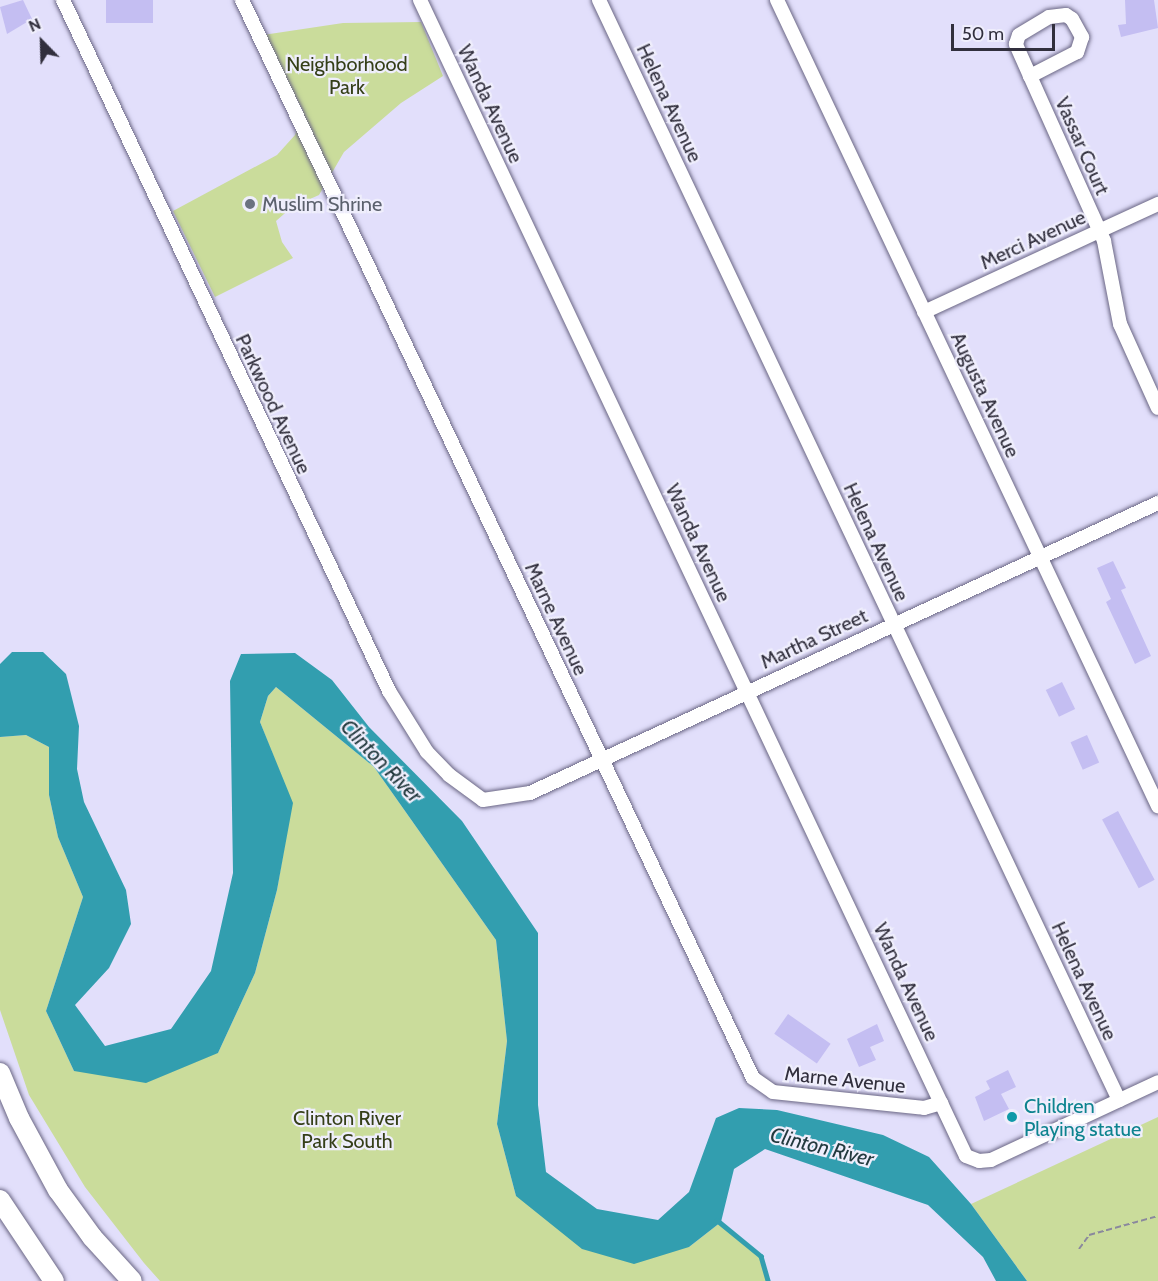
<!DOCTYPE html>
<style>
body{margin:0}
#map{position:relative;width:1158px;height:1281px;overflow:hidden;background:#e2dffb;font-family:Cabin,sans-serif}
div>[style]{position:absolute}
.green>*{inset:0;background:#cadc9b}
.water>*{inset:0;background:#329eaf}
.stream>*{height:4.5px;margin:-2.25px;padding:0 2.25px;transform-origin:2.25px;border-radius:2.25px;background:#329eaf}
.building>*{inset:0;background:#c4bef2;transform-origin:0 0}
.path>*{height:2px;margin-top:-1px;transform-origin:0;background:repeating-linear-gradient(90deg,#8a889d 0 6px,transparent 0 9px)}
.roads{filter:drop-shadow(0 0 2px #6a6684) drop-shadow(0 0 2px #6a6684)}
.street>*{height:14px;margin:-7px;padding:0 7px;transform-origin:7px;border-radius:7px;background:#fff}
.secondary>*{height:20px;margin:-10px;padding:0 10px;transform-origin:10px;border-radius:10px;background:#fff}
.dots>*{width:16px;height:16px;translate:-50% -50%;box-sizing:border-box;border:3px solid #efeefc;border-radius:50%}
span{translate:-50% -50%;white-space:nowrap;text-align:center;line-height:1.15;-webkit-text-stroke:4.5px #efeefc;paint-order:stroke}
.park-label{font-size:20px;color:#353f18}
.street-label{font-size:20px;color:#312f3d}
.worship-label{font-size:20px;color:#5b616d}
.left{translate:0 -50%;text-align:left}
.culture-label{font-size:20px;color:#0d838f}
.water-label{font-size:21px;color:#233a3f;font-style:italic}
.north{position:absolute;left:12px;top:12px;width:60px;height:60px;-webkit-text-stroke:4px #efeefc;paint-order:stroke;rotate:337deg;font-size:16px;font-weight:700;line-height:24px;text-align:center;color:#312f3d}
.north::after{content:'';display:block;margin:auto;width:21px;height:27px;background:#312f3d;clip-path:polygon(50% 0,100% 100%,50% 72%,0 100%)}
.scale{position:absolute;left:951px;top:24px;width:104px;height:27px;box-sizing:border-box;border:3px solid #312f3d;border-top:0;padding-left:8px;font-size:18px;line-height:21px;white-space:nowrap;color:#312f3d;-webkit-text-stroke:4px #efeefc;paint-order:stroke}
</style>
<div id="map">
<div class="green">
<div style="clip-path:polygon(421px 22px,443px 76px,401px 103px,344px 152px,319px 195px,292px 207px,276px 221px,282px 242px,293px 258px,215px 297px,173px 211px,277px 155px,295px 135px,303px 111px,263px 35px,343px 23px)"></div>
<div style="clip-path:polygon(276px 687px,374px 767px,496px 940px,507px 1041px,497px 1124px,516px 1196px,689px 1247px,721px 1222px,761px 1256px,768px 1281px,160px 1281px,144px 1263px,85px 1187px,29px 1095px,0 1010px,0 737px,26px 735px,49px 747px,49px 795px,58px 837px,83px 897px,46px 1011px,74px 1071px,218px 1053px,255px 973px,277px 890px,292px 803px,260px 722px,268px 696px)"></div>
<div style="clip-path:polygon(1158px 1117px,1158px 1281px,1027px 1281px,971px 1204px)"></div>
</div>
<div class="water">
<div style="clip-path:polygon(12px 652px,43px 652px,66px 674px,79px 726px,77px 769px,84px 802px,126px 890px,131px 924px,109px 968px,75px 1005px,105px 1046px,171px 1029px,211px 971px,233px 873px,230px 681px,241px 654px,295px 653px,332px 680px,369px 727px,462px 821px,538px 933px,538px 1105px,546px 1172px,597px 1209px,658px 1220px,689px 1192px,716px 1118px,739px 1108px,777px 1110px,883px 1135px,929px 1157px,971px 1204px,1027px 1281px,996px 1281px,983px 1257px,928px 1205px,765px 1149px,734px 1169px,721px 1222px,689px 1247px,634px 1264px,582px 1249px,516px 1196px,497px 1124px,507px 1041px,496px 940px,374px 767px,276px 687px,268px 696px,260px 722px,293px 803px,277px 890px,255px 973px,218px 1053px,146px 1083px,74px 1071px,46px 1011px,83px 897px,58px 837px,49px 795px,49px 747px,26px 735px,0 737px,0 664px)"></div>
</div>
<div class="stream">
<div style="left:717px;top:1220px;width:57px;rotate:39.3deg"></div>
<div style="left:761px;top:1256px;width:26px;rotate:74deg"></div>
</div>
<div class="building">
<div style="clip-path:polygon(23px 0,32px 19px,7px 34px,0 7px)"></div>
<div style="left:106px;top:0;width:47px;height:23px"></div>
<div style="clip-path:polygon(1125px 0,1154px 0,1158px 28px,1121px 37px,1118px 25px,1126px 24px)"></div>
<div style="clip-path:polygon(1113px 561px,1126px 588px,1121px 590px,1151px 656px,1135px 664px,1106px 602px,1111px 599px,1097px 568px)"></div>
<div style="left:1062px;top:682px;width:30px;height:18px;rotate:64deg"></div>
<div style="left:1087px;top:735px;width:30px;height:18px;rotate:66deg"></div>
<div style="left:1118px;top:811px;width:78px;height:18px;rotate:62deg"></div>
<div style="left:788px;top:1014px;width:52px;height:24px;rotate:35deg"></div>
<div style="clip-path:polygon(877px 1024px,884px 1041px,870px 1047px,876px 1060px,859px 1067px,847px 1039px)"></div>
<div style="clip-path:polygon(1008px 1070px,1016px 1087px,1001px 1094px,1009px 1109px,984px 1121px,975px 1097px,990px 1089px,986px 1081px)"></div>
</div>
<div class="path">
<div style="left:1079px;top:1249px;width:17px;rotate:-54deg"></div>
<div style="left:1089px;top:1235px;width:72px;rotate:-15.4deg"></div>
</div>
<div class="roads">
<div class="street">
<div style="left:63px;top:0;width:764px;rotate:64.74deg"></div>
<div style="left:389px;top:691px;width:72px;rotate:58.1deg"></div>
<div style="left:427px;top:752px;width:32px;rotate:46deg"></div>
<div style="left:449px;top:775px;width:42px;rotate:36.3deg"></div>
<div style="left:483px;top:800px;width:48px;rotate:-8.5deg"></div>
<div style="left:530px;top:793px;width:692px;rotate:-24.79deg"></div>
<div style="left:242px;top:0;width:1193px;rotate:64.64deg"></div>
<div style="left:753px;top:1078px;width:24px;rotate:35deg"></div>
<div style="left:773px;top:1092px;width:152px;rotate:6deg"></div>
<div style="left:924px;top:1108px;width:18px;rotate:-16deg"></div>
<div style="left:420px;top:0;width:1278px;rotate:64.72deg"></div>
<div style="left:966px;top:1156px;width:14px;rotate:21deg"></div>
<div style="left:979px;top:1161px;width:12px;rotate:-5deg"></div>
<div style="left:991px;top:1160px;width:184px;rotate:-25deg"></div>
<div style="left:599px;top:0;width:1217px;rotate:64.7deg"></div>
<div style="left:777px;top:0;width:892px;rotate:64.7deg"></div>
<div style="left:1030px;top:76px;width:35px;rotate:-114deg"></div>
<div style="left:1016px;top:44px;width:9px;rotate:-72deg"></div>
<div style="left:1019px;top:35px;width:35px;rotate:-31deg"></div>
<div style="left:1049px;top:17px;width:17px;rotate:-7deg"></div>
<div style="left:1066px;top:15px;width:7px;rotate:34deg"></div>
<div style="left:1072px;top:19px;width:21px;rotate:61deg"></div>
<div style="left:1082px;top:37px;width:16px;rotate:108deg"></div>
<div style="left:1077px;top:52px;width:53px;rotate:152.9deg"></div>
<div style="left:1030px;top:76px;width:181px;rotate:65.8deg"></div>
<div style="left:1104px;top:241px;width:85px;rotate:79.1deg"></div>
<div style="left:1120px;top:324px;width:92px;rotate:65.7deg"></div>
<div style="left:924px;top:312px;width:258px;rotate:-24.8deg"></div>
</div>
<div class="secondary">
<div style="left:0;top:1073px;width:49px;rotate:67.1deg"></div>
<div style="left:19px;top:1118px;width:82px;rotate:61.6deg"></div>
<div style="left:58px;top:1190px;width:58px;rotate:54.1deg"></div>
<div style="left:92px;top:1237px;width:59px;rotate:47.7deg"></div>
<div style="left:0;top:1200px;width:97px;rotate:56.3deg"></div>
</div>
</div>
<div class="dots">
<div style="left:250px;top:204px;background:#6b7280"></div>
<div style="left:1012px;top:1117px;background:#0f9aa8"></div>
</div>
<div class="park-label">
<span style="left:347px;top:76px">Neighborhood<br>Park</span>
<span style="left:347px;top:1130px">Clinton River<br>Park South</span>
</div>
<div class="street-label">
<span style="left:669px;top:103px;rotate:65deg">Helena Avenue</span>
<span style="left:490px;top:104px;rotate:65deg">Wanda Avenue</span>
<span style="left:1082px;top:146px;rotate:66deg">Vassar Court</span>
<span style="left:1033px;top:240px;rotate:-25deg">Merci Avenue</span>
<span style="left:985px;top:395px;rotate:65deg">Augusta Avenue</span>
<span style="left:273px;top:404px;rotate:65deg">Parkwood Avenue</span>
<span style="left:876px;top:542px;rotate:65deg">Helena Avenue</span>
<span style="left:698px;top:543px;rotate:65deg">Wanda Avenue</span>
<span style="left:556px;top:619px;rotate:65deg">Marne Avenue</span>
<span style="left:814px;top:639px;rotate:-25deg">Martha Street</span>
<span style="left:1084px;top:981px;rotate:65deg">Helena Avenue</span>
<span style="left:906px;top:982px;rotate:65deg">Wanda Avenue</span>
<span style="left:845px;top:1080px;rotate:6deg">Marne Avenue</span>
</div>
<div class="worship-label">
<span class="left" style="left:262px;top:204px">Muslim Shrine</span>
</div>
<div class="culture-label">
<span class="left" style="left:1024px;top:1118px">Children<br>Playing statue</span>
</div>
<div class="water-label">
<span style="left:381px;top:761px;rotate:46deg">Clinton River</span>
<span style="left:822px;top:1147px;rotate:14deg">Clinton River</span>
</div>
<div class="north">N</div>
<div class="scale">50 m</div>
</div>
